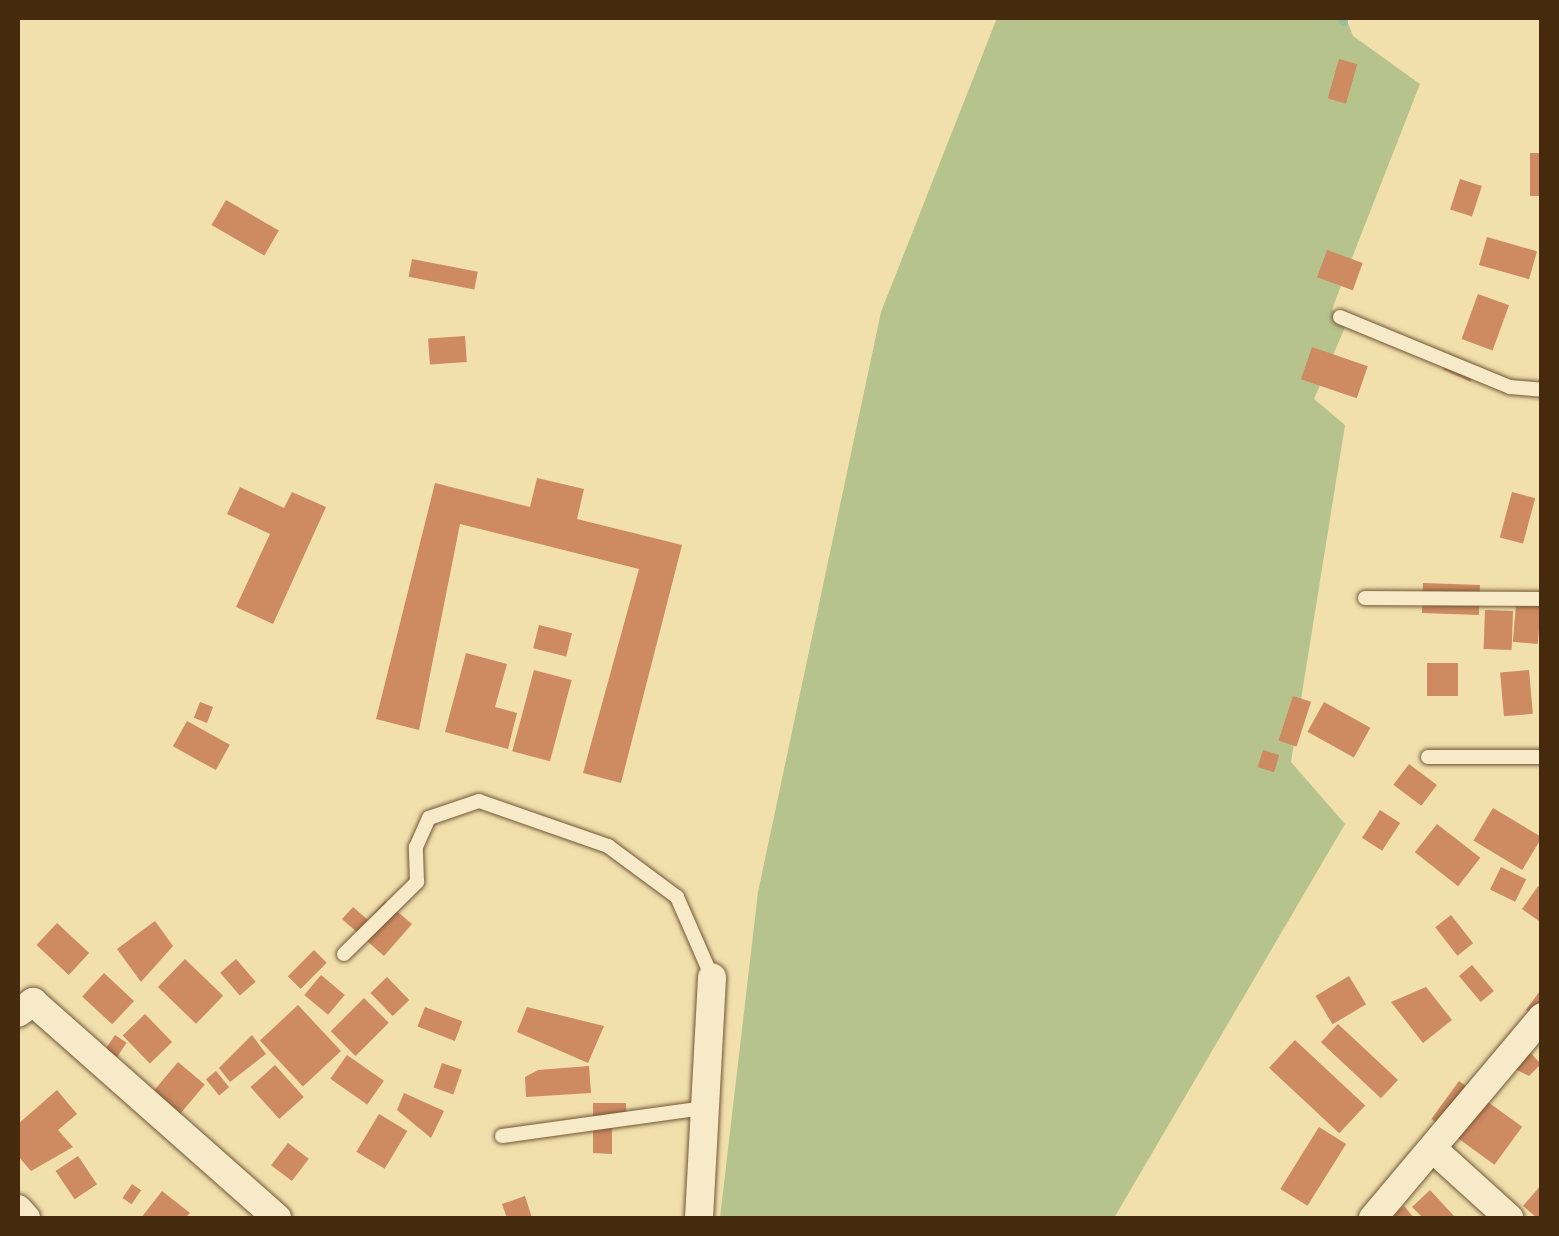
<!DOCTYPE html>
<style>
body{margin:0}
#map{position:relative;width:1559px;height:1236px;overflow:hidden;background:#f1dfac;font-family:"IM FELL DW Pica",serif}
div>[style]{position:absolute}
.green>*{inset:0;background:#b6c38d}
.stream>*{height:9px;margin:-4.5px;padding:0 4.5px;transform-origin:4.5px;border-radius:4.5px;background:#9cbda4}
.building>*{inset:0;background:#ce8a61;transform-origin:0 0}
.roads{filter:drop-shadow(0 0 2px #715735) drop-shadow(0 0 2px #715735)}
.lane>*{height:14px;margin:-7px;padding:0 7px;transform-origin:7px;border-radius:7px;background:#f6eac9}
.street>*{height:28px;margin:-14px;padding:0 14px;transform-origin:14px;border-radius:14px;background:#f6eac9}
span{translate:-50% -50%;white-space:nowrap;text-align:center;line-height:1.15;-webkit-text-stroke:8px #f6eac9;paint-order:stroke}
.frame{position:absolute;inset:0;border:20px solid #462a0d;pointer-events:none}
</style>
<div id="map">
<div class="green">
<div style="clip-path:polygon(997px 18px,1346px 18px,1353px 36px,1420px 84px,1332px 309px,1346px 325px,1314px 399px,1345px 425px,1291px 762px,1345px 824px,1114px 1218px,720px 1218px,758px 892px,881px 312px)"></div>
</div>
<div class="stream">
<div style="left:1342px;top:18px;width:3px;rotate:72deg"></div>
</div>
<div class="building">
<div style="left:1339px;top:59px;width:19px;height:41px;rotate:16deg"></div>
<div style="left:1530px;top:153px;width:12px;height:43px"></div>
<div style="left:1460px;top:179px;width:23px;height:32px;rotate:18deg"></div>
<div style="left:226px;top:200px;width:61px;height:29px;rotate:30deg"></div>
<div style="left:1487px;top:237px;width:52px;height:29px;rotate:16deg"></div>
<div style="left:1327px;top:250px;width:38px;height:29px;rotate:20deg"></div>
<div style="left:412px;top:259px;width:67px;height:18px;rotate:11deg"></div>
<div style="left:1478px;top:294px;width:33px;height:48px;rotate:20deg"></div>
<div style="left:465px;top:336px;width:26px;height:37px;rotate:86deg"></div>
<div style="left:1312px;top:347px;width:59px;height:34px;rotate:19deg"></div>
<div style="left:1450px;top:354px;width:30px;height:17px;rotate:24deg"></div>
<div style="clip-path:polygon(537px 478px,584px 489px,577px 519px,682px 545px,621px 783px,583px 773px,639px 569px,460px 524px,419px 730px,376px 719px,435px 483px,530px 507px)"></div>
<div style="clip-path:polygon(240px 487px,284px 508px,292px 492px,326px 507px,273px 624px,236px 607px,270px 534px,227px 514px)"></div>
<div style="left:1512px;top:492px;width:24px;height:47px;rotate:15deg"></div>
<div style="left:1423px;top:583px;width:57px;height:30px;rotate:2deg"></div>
<div style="left:1517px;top:594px;width:25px;height:48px;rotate:5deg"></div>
<div style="left:1485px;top:610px;width:28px;height:39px;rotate:2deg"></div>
<div style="left:539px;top:625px;width:34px;height:24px;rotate:14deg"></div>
<div style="clip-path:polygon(466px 653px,507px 664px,495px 707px,517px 713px,508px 749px,445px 732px)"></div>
<div style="left:1427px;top:663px;width:31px;height:33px"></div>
<div style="left:534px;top:670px;width:39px;height:84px;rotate:15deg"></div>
<div style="left:1529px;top:670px;width:44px;height:29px;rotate:85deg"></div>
<div style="left:1293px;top:696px;width:19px;height:47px;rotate:18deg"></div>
<div style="left:200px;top:702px;width:14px;height:17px;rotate:21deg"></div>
<div style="left:1324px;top:702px;width:53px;height:34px;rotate:29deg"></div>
<div style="left:187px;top:721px;width:49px;height:29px;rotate:29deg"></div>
<div style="left:1263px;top:750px;width:17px;height:18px;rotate:17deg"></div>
<div style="left:1409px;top:764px;width:35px;height:26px;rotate:37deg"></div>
<div style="left:1493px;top:808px;width:57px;height:38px;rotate:31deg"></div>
<div style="left:1380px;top:810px;width:24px;height:33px;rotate:33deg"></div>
<div style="left:1437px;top:824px;width:55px;height:36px;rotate:38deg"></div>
<div style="left:1501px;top:867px;width:28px;height:25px;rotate:26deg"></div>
<div style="clip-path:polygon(1538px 886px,1542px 889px,1542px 923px,1522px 909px)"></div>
<div style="clip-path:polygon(385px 901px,412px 924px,384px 956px,342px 919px,353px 907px,368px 920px)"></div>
<div style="left:1451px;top:915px;width:36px;height:20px;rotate:52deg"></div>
<div style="clip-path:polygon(155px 921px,173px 946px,141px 982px,117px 949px)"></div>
<div style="left:57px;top:923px;width:44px;height:30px;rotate:43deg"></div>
<div style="left:314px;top:950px;width:18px;height:37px;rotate:45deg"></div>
<div style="left:185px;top:959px;width:53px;height:39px;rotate:44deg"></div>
<div style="left:236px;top:959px;width:30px;height:21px;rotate:49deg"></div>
<div style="left:1472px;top:965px;width:34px;height:17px;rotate:50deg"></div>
<div style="left:104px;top:973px;width:41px;height:32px;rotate:43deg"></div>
<div style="left:321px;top:975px;width:31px;height:26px;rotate:40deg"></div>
<div style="left:1349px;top:976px;width:33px;height:39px;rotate:59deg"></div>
<div style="left:387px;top:977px;width:32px;height:23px;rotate:46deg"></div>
<div style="clip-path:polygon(1426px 987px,1452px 1020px,1423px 1043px,1391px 1002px)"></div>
<div style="clip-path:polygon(1542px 988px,1542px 1020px,1526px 1010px)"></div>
<div style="left:364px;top:998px;width:35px;height:47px;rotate:45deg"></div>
<div style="left:298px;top:1005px;width:63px;height:52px;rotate:47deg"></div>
<div style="left:425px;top:1007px;width:40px;height:21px;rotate:21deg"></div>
<div style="clip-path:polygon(527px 1007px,604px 1026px,588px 1063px,517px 1032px)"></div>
<div style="left:145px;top:1014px;width:39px;height:31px;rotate:46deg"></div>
<div style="left:1338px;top:1024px;width:82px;height:25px;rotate:43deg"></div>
<div style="left:115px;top:1035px;width:14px;height:17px;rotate:34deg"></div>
<div style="clip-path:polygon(252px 1035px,266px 1054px,230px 1082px,219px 1068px)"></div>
<div style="left:1295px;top:1040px;width:96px;height:38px;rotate:43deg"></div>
<div style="clip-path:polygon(1521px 1043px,1541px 1064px,1529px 1076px,1501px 1062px)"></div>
<div style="left:347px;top:1055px;width:45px;height:29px;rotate:35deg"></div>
<div style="left:178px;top:1062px;width:35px;height:49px;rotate:40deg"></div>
<div style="left:442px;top:1063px;width:21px;height:26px;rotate:19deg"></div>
<div style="left:275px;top:1065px;width:43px;height:33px;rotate:48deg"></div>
<div style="clip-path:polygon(589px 1066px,591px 1093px,526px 1097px,525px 1077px,538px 1070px)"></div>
<div style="left:216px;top:1071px;width:21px;height:13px;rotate:51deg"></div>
<div style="left:1459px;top:1081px;width:78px;height:47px;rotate:36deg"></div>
<div style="clip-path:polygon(57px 1090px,77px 1114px,58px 1130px,73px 1147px,31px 1171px,18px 1156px,18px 1124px)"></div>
<div style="clip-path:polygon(404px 1093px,444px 1111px,431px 1138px,397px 1110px)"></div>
<div style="clip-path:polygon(593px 1103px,626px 1103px,626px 1123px,612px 1123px,612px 1154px,593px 1153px)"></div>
<div style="left:379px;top:1114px;width:33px;height:44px;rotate:31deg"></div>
<div style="left:1319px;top:1127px;width:32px;height:73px;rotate:32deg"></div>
<div style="left:288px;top:1143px;width:26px;height:28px;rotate:37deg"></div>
<div style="left:78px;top:1156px;width:34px;height:27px;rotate:56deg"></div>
<div style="left:132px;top:1184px;width:11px;height:17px;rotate:34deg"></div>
<div style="clip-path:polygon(1542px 1184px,1542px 1218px,1537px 1218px,1523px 1206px)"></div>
<div style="clip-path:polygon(1430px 1190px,1454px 1216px,1451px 1218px,1423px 1218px,1412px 1207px)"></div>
<div style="clip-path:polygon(162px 1191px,190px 1213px,185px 1218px,141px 1218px)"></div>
<div style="clip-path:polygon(525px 1196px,532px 1218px,507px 1218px,502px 1204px)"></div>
<div style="clip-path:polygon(1404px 1206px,1414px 1218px,1390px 1218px)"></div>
</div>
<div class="roads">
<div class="lane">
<div style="left:1340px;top:317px;width:184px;rotate:22.4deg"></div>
<div style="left:1510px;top:387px;width:32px;rotate:5deg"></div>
<div style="left:1365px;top:598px;width:177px;rotate:0.3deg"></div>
<div style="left:1428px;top:757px;width:114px"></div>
<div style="left:344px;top:954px;width:103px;rotate:-44.6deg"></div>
<div style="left:417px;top:882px;width:35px;rotate:-92deg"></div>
<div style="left:416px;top:847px;width:32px;rotate:-66deg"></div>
<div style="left:429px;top:818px;width:53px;rotate:-18.8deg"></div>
<div style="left:479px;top:801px;width:137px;rotate:19.2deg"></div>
<div style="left:608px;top:846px;width:86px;rotate:36.5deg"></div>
<div style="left:677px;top:897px;width:87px;rotate:66.4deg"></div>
<div style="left:502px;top:1136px;width:205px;rotate:-7.9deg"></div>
</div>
<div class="street">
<div style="left:18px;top:1013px;width:19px;rotate:-36deg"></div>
<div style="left:33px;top:1002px;width:326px;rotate:41.5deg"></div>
<div style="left:1433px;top:1149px;width:103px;rotate:42.2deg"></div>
<div style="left:18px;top:1209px;width:12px;rotate:48deg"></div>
<div style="left:699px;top:1218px;width:241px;rotate:-86.9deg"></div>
<div style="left:1373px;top:1218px;width:263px;rotate:-49.9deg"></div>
</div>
</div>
<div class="frame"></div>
</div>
